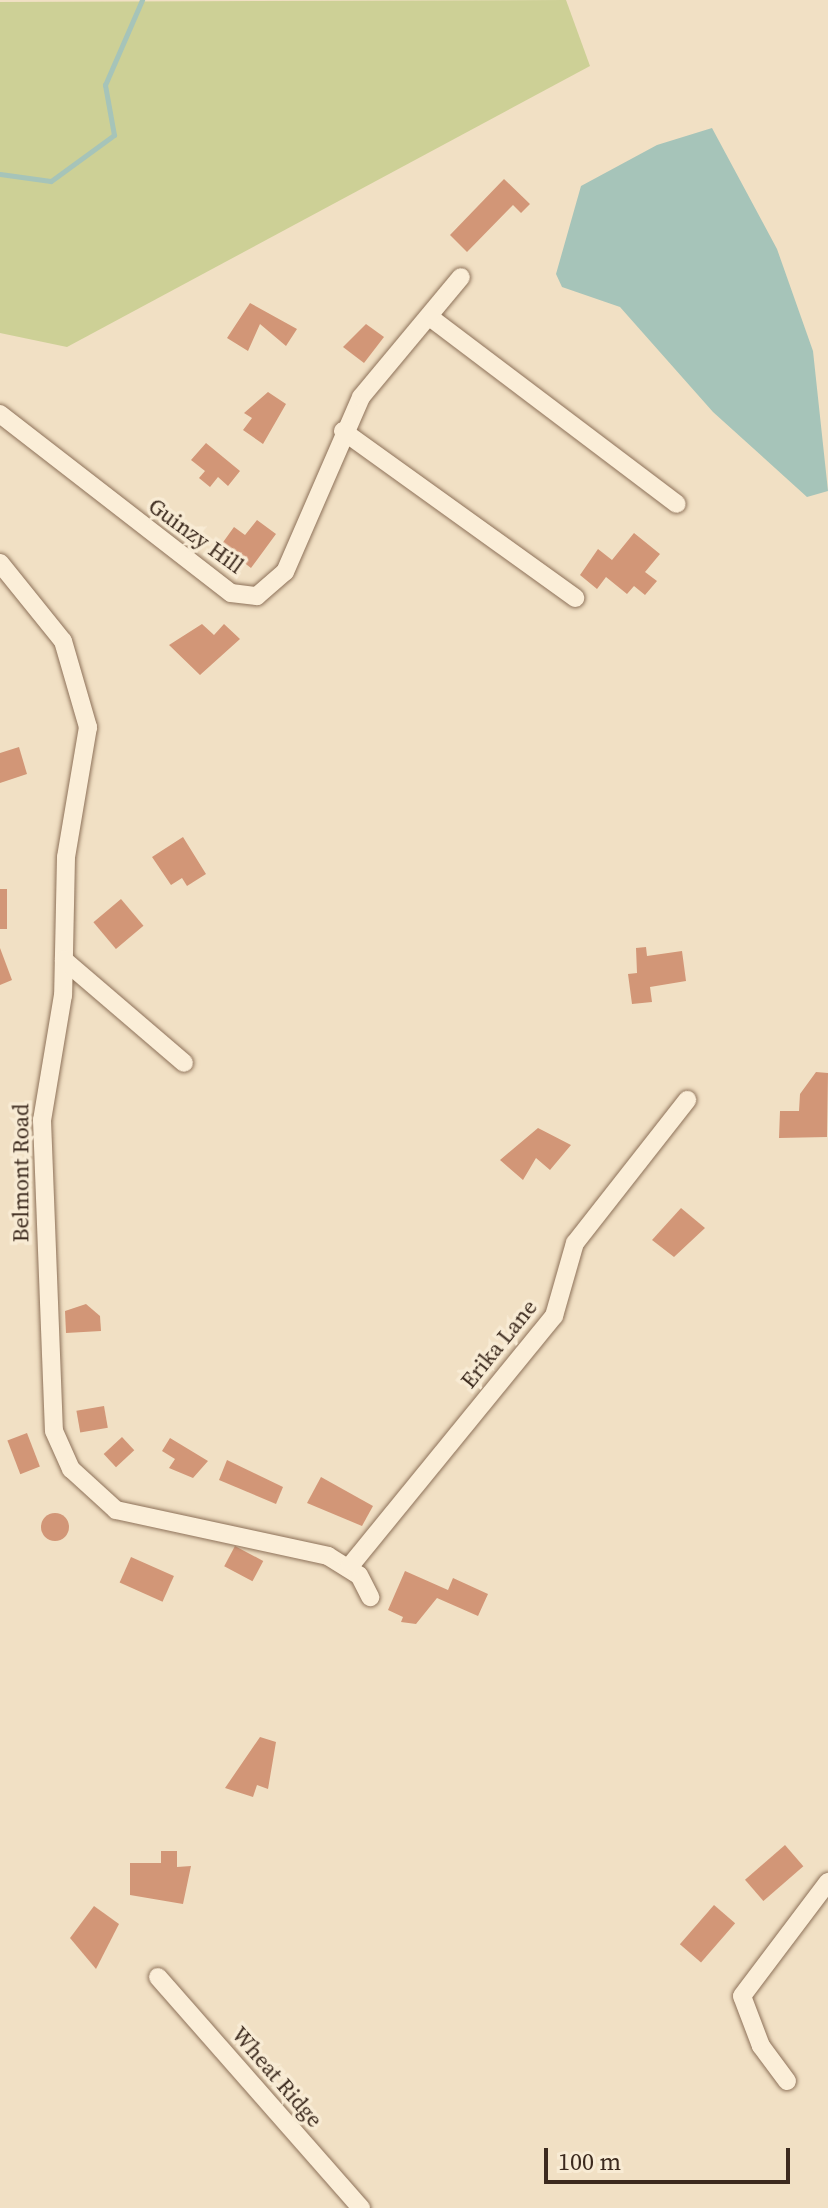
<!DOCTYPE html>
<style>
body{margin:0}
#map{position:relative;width:828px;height:2208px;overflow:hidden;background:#f1e0c4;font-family:"Source Serif 4",serif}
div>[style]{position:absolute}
.green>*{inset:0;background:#cdd096}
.water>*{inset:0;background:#a6c4b9}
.stream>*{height:5px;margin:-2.5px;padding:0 2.5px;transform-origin:2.5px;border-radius:2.5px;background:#a6c4b9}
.building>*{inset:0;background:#d29677;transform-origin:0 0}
.round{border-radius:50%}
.roads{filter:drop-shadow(0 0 2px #8d7159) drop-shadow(0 0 2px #8d7159)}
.minor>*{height:18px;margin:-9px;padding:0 9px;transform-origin:9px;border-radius:9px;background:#fbeed8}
span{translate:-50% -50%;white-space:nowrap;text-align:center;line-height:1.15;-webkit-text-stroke:7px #f8ebd4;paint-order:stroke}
.street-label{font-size:22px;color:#3c2a1e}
.scale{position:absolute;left:544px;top:2148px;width:246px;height:36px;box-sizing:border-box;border:4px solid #3c2a1e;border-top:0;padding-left:10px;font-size:24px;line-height:28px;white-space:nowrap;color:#3c2a1e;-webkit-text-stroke:6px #f8ebd4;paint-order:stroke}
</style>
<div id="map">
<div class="green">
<div style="clip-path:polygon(566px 0,590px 66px,67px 347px,0 333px,0 2px)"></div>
</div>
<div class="water">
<div style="clip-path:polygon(712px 128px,777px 249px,813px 351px,828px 491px,807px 497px,713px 412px,620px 307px,562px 287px,556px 274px,581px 186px,657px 145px)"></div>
</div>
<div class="stream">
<div style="left:0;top:174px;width:51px;rotate:7.8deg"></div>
<div style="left:51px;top:181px;width:78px;rotate:-36.1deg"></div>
<div style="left:114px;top:135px;width:51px;rotate:-100.2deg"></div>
<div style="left:105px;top:85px;width:93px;rotate:-66.5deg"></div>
</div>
<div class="building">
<div style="clip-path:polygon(504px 179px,530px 204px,521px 213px,513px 205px,467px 252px,450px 235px)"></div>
<div style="clip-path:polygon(250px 303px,297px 329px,286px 346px,260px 324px,248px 351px,227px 338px)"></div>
<div style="clip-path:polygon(366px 324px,384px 337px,364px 363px,343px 347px)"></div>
<div style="clip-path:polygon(268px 392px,286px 404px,263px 444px,243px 430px,252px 418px,244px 413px)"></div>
<div style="clip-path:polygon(206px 443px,240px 471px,228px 486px,218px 477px,210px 487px,199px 478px,205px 471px,191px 460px)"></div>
<div style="clip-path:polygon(257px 520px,276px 534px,251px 568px,221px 545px,234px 527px,245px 535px)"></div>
<div style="clip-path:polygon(634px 533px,660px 554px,645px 572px,657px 581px,645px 595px,634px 586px,627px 594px,606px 577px,597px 589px,580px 575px,598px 549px,612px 560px)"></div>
<div style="clip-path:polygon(202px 624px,214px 635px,224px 624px,240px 639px,200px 675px,169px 645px)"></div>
<div style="clip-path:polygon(19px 747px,27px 774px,0 783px,0 753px)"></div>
<div style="clip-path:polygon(183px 837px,206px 874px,187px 886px,182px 878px,171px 885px,152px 857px)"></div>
<div style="left:0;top:889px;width:7px;height:40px"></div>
<div style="left:121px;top:899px;width:35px;height:36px;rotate:50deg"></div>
<div style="clip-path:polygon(646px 947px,647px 956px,682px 951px,686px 981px,650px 987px,652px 1002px,632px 1004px,628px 974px,637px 973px,636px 948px)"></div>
<div style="clip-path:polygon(0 948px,12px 980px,0 985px)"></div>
<div style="clip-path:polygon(816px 1072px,828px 1073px,827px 1137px,779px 1138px,780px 1111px,799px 1111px,800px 1094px)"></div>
<div style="clip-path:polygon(538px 1128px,571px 1145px,550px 1170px,536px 1158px,523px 1180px,500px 1160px)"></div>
<div style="clip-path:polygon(681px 1208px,705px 1228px,674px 1257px,652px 1240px)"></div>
<div style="clip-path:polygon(86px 1304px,100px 1316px,101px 1331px,66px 1333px,65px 1311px)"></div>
<div style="left:104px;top:1406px;width:22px;height:28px;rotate:80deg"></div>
<div style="left:27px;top:1433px;width:36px;height:21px;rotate:69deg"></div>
<div style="left:122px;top:1437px;width:18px;height:25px;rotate:47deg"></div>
<div style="clip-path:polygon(170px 1438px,208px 1461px,193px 1478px,169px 1468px,175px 1459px,162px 1451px)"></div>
<div style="clip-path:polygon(227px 1460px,283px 1487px,276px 1504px,219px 1480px)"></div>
<div style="clip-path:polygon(321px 1477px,373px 1506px,362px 1526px,307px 1503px)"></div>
<div class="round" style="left:41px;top:1513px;width:28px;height:28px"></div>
<div style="left:235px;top:1546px;width:32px;height:23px;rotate:28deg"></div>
<div style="left:131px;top:1557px;width:47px;height:28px;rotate:24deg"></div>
<div style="clip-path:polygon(405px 1571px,448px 1590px,453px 1578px,488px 1594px,478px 1616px,437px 1598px,416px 1624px,401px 1622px,403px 1617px,388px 1610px)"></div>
<div style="clip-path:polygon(260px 1737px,276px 1742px,268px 1789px,257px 1785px,253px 1797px,225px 1788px)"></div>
<div style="left:785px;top:1845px;width:28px;height:53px;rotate:49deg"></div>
<div style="clip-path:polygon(161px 1851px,177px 1851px,177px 1867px,191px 1866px,183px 1904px,130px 1895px,130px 1863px,161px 1863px)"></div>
<div style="left:714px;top:1905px;width:28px;height:52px;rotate:41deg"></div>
<div style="clip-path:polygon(94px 1906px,119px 1924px,96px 1969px,70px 1938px)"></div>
</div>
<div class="roads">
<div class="minor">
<div style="left:431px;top:318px;width:308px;rotate:37.1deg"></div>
<div style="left:0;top:414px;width:292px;rotate:37.8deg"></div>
<div style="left:231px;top:593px;width:26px;rotate:7deg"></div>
<div style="left:257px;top:596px;width:37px;rotate:-41deg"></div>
<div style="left:285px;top:572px;width:191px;rotate:-66.5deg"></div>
<div style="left:361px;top:397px;width:156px;rotate:-50.2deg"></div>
<div style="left:343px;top:431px;width:286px;rotate:35.7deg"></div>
<div style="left:0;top:563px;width:100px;rotate:51.1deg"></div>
<div style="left:63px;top:641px;width:90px;rotate:73.8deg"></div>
<div style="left:88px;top:727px;width:132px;rotate:99.6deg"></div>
<div style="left:66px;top:857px;width:138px;rotate:91.2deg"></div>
<div style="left:63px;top:995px;width:127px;rotate:99.5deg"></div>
<div style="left:42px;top:1120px;width:311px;rotate:87.8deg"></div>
<div style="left:54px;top:1431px;width:42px;rotate:65.9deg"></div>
<div style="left:71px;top:1469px;width:61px;rotate:42.3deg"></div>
<div style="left:116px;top:1510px;width:217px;rotate:12.2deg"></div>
<div style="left:328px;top:1556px;width:36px;rotate:32deg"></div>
<div style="left:359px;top:1575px;width:25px;rotate:63deg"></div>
<div style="left:64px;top:960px;width:158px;rotate:40.6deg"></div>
<div style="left:350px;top:1566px;width:323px;rotate:-50.8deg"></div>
<div style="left:554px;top:1316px;width:76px;rotate:-74deg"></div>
<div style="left:575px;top:1243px;width:182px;rotate:-51.9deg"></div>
<div style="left:158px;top:1977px;width:308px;rotate:48.7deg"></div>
<div style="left:787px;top:2081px;width:44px;rotate:-126.6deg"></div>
<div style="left:761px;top:2046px;width:53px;rotate:-110.8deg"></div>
<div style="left:742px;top:1996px;width:143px;rotate:-53deg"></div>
</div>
</div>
<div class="street-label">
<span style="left:196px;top:536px;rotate:36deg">Guinzy Hill</span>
<span style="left:21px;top:1173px;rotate:-90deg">Belmont Road</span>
<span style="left:499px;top:1344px;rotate:-51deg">Erika Lane</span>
<span style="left:277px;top:2077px;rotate:49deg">Wheat Ridge</span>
</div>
<div class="scale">100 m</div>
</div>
